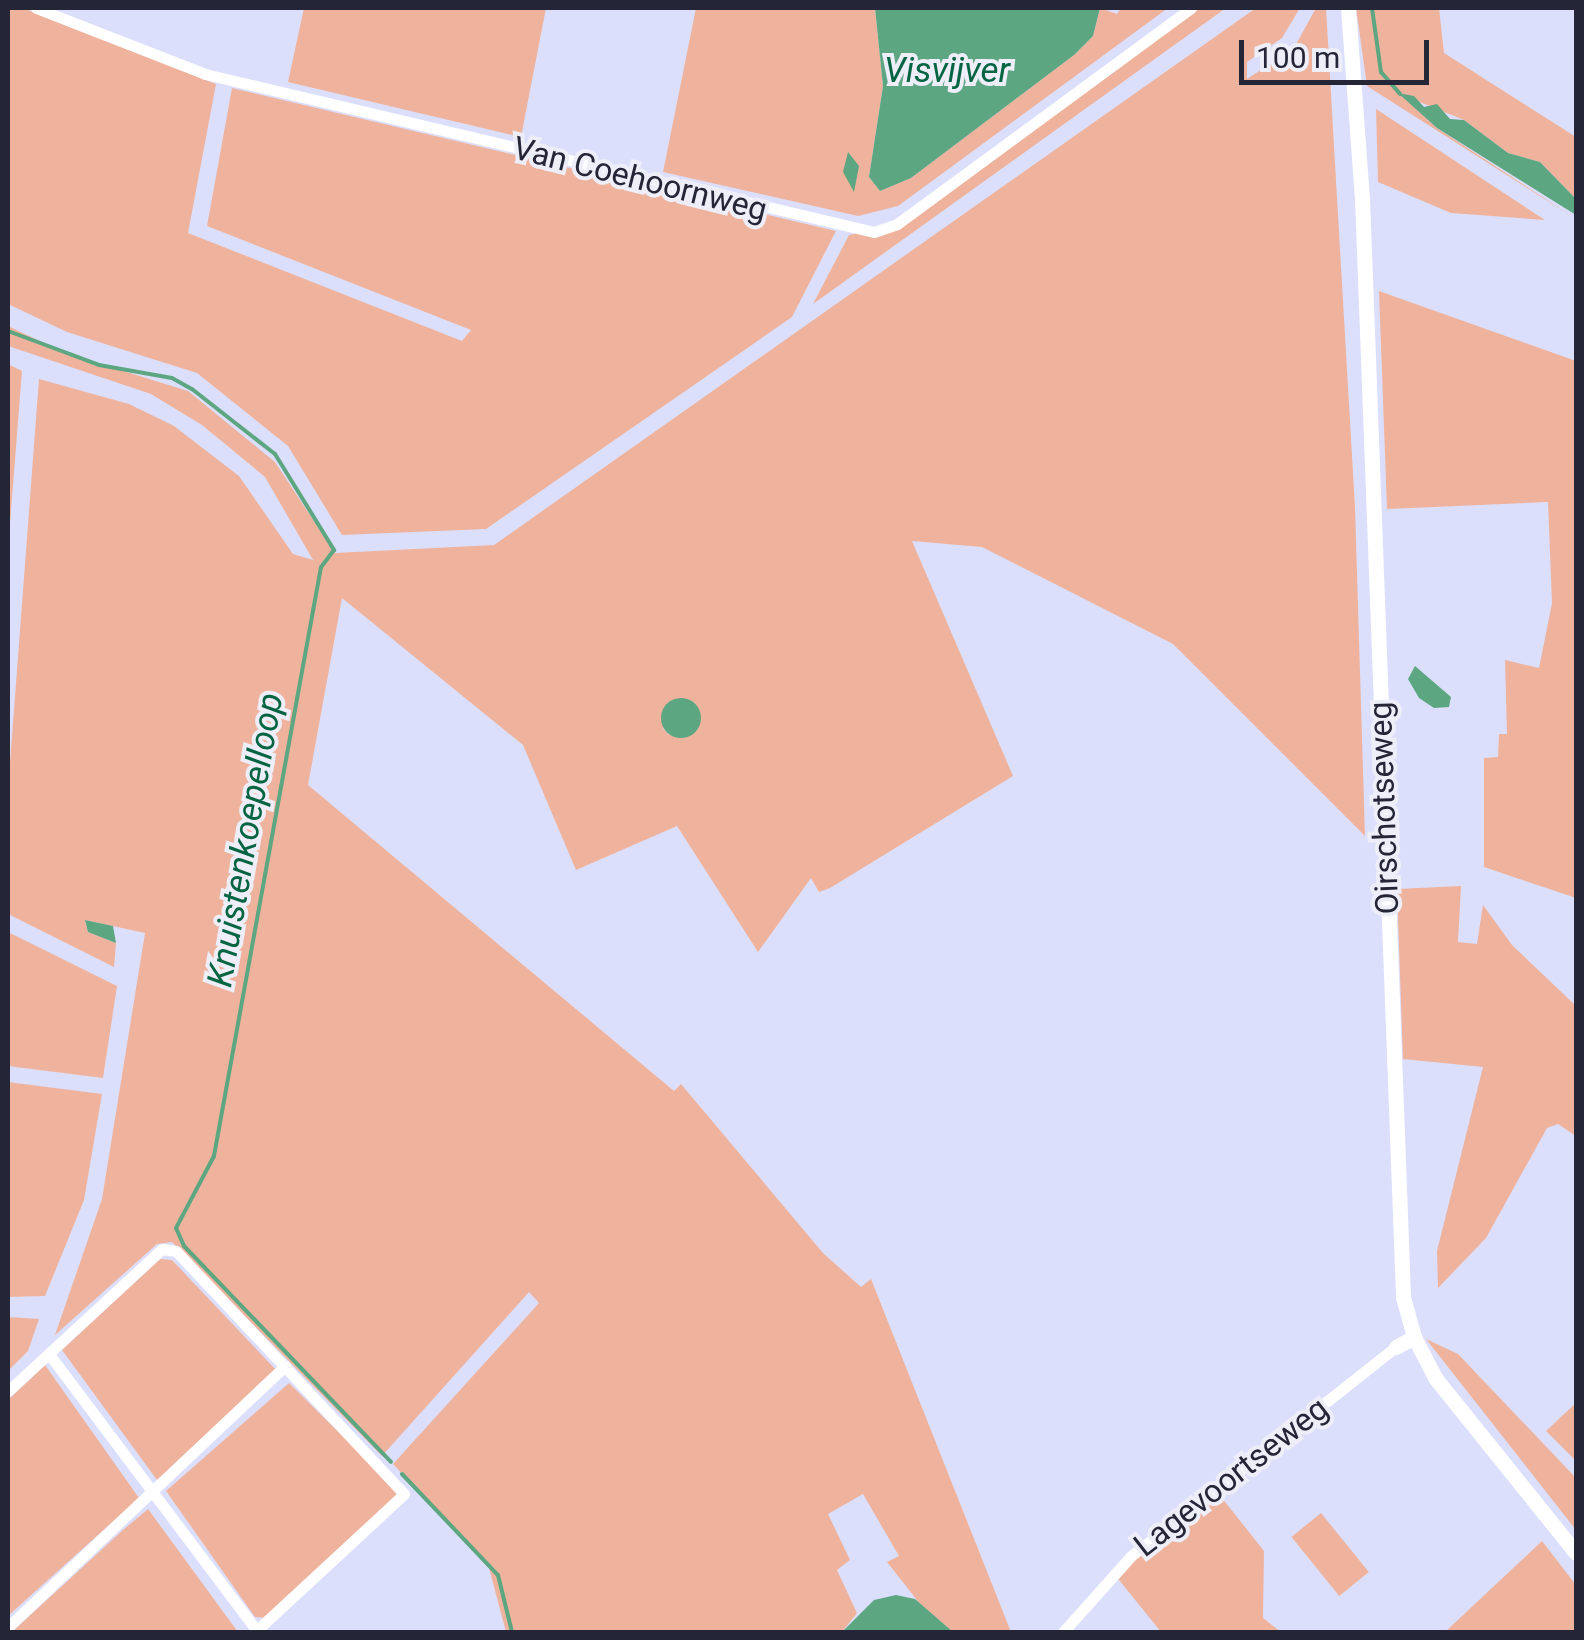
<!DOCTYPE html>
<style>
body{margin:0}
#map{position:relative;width:1584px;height:1640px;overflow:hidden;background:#dcdffc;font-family:Roboto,sans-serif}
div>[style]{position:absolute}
.green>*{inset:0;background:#efb39d;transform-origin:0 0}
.water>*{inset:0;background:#5da682}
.round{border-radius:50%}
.stream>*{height:4px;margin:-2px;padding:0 2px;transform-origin:2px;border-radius:2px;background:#5da682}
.street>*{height:11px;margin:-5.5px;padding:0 5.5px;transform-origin:5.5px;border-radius:5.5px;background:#fff}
.secondary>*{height:15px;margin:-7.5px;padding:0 7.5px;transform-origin:7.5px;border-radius:7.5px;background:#fff}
span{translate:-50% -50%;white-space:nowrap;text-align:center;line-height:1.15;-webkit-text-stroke:8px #edeef8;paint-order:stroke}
.street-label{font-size:32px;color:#242537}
.water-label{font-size:35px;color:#056442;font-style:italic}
.frame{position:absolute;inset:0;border:10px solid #242537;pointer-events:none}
.scale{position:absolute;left:1239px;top:40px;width:190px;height:45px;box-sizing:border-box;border:5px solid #242537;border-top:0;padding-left:12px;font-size:30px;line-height:35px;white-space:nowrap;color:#242537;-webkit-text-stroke:8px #edeef8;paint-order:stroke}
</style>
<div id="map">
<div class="green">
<div style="clip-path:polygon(8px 8px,23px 8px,216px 84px,188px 233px,462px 341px,471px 330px,207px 226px,232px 88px,836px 231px,792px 317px,486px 529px,342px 535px,288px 446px,197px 373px,67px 332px,8px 304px)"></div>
<div style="clip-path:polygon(304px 8px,546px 8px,521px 137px,288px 82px)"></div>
<div style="clip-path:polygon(696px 8px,875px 8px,883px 86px,869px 177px,880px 191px,911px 178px,1074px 55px,1093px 36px,1100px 8px,1117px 14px,1121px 8px,1168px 8px,898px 206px,858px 216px,663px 172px)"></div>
<div style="clip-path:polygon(1197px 8px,1226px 8px,813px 304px,849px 235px,904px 225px)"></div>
<div style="clip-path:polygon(evenodd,1256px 8px,1300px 8px,1282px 38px,1247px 62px,1247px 79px,1294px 48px,1316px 8px,1326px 8px,1355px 507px,1365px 836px,1173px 644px,982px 547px,912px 541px,1013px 776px,830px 888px,819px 892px,811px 878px,758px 952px,677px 826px,576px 870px,523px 745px,342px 598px,308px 785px,674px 1091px,681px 1084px,823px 1253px,861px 1287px,871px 1279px,1011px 1632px,953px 1632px,920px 1604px,887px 1562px,899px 1556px,863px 1494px,828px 1514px,850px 1560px,837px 1570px,857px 1613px,842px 1632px,506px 1632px,489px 1568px,393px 1464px,539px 1303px,529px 1292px,382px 1456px,172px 1242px,157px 1244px,55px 1335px,102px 1199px,145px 933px,85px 920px,88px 932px,116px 943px,114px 967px,8px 914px,8px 789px,39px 379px,129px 404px,174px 426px,239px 476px,293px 554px,313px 560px,265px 477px,202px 425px,151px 394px,8px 346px,8px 326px,65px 353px,188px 391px,275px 462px,335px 553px,494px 545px,1256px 8px,694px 702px,698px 729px,685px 738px,668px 734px,663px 728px,694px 702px)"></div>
<div style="clip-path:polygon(1356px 8px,1439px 8px,1444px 53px,1576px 137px,1576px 199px,1540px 162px,1508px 153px,1464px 120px,1400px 94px,1437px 128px,1576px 219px,1367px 86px)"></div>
<div style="clip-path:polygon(1376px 109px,1545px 220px,1546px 220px,1451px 213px,1378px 182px)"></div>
<div style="clip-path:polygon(1379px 291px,1576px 361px,1576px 898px,1484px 867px,1484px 758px,1498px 757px,1499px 734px,1507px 734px,1505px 660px,1539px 668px,1552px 603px,1548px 502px,1387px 509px)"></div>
<div style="clip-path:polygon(8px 364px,22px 371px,8px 549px)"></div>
<div style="clip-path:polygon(1461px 886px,1458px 942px,1477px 944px,1483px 905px,1512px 945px,1576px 1006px,1576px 1136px,1558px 1124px,1547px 1128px,1486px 1238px,1438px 1288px,1437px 1251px,1483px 1067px,1403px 1059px,1397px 889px)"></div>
<div style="clip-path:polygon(8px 932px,117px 986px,103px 1078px,8px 1066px)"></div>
<div style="clip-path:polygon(8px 1082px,102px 1094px,84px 1200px,45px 1296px,8px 1297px)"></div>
<div style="clip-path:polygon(160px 1259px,172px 1260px,277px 1371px,157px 1480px,62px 1350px)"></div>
<div style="clip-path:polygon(8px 1317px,39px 1319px,28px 1351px,8px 1371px)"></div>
<div style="clip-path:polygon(1426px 1339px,1458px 1354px,1576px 1478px,1576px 1530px)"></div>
<div style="clip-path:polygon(45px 1365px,139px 1498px,8px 1616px,8px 1400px)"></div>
<div style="clip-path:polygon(289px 1383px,399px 1492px,267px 1618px,255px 1617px,166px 1491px)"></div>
<div style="clip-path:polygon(1576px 1403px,1576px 1461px,1546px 1431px)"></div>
<div style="clip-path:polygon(1218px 1493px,1264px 1551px,1263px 1618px,1281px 1632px,1161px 1632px,1115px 1575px)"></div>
<div style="clip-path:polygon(148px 1509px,238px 1632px,12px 1632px,123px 1530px)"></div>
<div style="left:1321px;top:1513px;width:76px;height:38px;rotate:51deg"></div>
<div style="clip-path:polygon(1542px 1541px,1576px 1585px,1576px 1632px,1445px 1632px)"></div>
</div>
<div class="water">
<div style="clip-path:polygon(875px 8px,1100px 8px,1093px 36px,1074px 55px,911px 178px,880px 191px,869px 177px,883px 86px)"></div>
<div style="clip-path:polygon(1398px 93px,1414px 96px,1424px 107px,1437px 104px,1450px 119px,1464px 120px,1508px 153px,1540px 162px,1576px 199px,1576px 215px,1437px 128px)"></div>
<div style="clip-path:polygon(848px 152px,859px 166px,854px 192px,843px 172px)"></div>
<div style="clip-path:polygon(1415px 666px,1451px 697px,1449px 707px,1434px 708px,1419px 698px,1408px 679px)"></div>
<div class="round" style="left:661px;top:698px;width:40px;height:40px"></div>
<div style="clip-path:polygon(85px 920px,113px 926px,116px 943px,88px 932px)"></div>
<div style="clip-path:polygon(896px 1595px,915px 1599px,953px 1632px,842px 1632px,874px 1600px)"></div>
</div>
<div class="stream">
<div style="left:1372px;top:8px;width:65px;rotate:82deg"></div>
<div style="left:1381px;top:72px;width:29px;rotate:49deg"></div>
<div style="left:8px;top:331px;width:97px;rotate:20.5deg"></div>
<div style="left:99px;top:365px;width:74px;rotate:10.1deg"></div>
<div style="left:172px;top:378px;width:23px;rotate:29deg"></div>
<div style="left:192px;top:389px;width:105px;rotate:38.1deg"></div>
<div style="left:275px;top:454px;width:113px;rotate:58.4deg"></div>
<div style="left:334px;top:550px;width:21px;rotate:127deg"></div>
<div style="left:321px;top:567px;width:599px;rotate:100.3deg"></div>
<div style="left:214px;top:1156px;width:81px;rotate:117.8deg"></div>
<div style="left:176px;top:1228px;width:20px;rotate:66deg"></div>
<div style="left:184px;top:1246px;width:299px;rotate:46.2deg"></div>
<div style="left:402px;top:1474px;width:139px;rotate:46.5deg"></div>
<div style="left:498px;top:1575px;width:59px;rotate:76.2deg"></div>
</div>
<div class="street">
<div style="left:36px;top:8px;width:181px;rotate:21.3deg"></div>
<div style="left:205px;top:74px;width:687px;rotate:13.29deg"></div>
<div style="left:874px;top:232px;width:24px;rotate:-19deg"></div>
<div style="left:897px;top:224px;width:365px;rotate:-36.3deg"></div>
<div style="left:49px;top:1354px;width:346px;rotate:53.1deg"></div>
<div style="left:8px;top:1391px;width:209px;rotate:-42.7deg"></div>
<div style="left:162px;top:1249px;width:14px;rotate:8deg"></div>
<div style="left:176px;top:1251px;width:333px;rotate:46.8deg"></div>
<div style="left:404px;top:1494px;width:203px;rotate:137.2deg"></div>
<div style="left:8px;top:1627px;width:381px;rotate:-43.3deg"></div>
<div style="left:1063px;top:1632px;width:102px;rotate:-48.2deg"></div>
<div style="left:1131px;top:1556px;width:337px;rotate:-38.3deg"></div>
</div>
<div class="secondary">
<div style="left:1348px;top:8px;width:191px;rotate:85.8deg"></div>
<div style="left:1362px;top:198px;width:1100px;rotate:87.86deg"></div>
<div style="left:1403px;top:1297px;width:41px;rotate:74.6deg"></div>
<div style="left:1414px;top:1337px;width:47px;rotate:62.4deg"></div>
<div style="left:1436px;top:1379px;width:223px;rotate:51.2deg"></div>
<div style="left:1396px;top:1347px;width:21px;rotate:-29deg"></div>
</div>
<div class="street-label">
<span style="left:640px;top:179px;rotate:14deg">Van Coehoornweg</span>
<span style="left:1384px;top:808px;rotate:-92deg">Oirschotseweg</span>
<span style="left:1231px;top:1477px;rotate:-38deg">Lagevoortseweg</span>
</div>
<div class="water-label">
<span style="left:947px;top:71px">Visvijver</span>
<span style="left:246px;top:840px;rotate:-80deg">Knuistenkoepelloop</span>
</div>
<div class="frame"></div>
<div class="scale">100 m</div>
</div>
